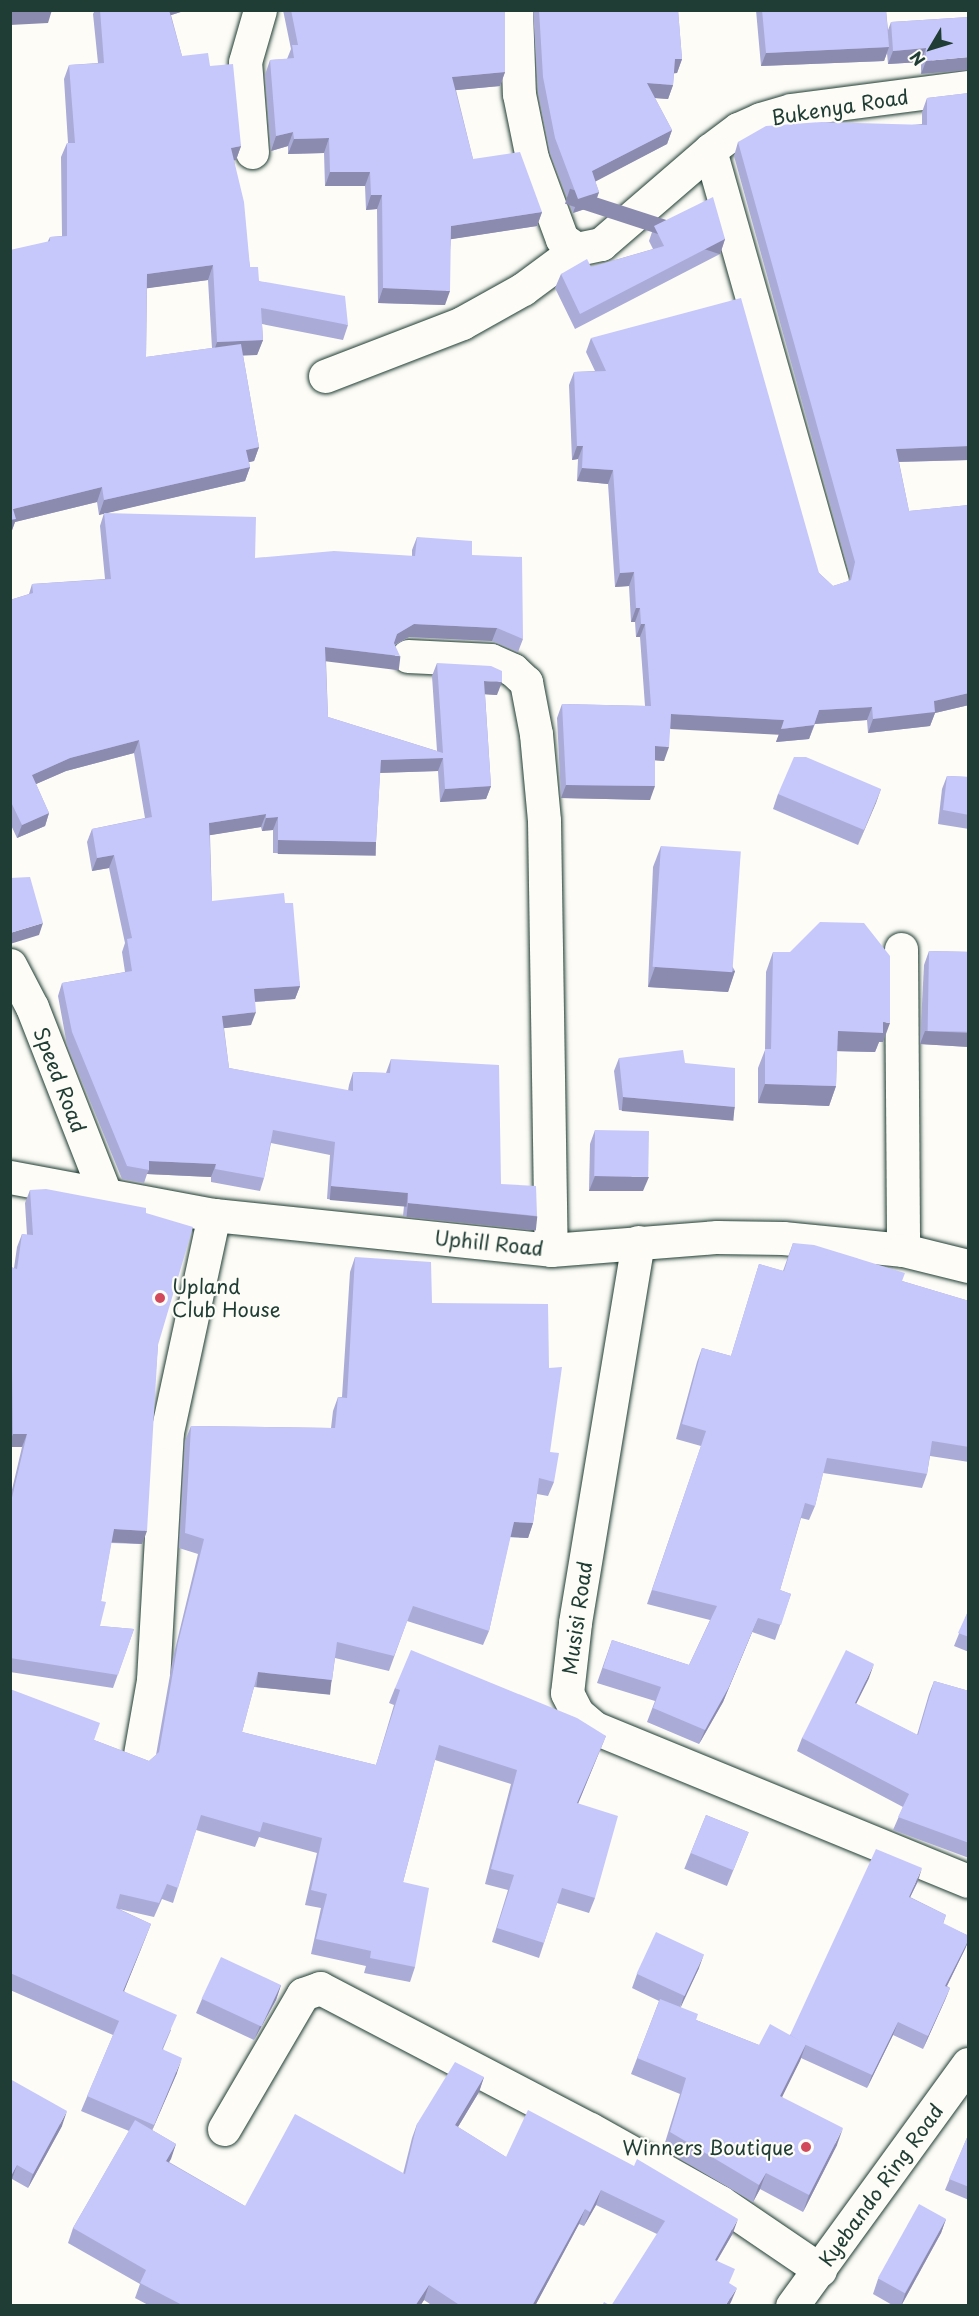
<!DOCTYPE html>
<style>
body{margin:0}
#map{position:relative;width:979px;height:2316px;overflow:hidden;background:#fdfcf7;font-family:"Playpen Sans",sans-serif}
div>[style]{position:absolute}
.roads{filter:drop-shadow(0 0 2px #1f3d34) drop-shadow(0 0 2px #1f3d34)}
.minor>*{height:33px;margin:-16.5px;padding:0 16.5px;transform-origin:16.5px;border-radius:16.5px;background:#fdfcf7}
.wall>*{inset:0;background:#aaabd7;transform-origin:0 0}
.shaded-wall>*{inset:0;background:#8b8baf;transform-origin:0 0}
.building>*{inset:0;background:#c6c7fa;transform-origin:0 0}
.dots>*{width:16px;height:16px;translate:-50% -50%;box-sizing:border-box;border:3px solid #fdfcf7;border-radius:50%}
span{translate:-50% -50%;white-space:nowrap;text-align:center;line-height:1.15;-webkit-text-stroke:4.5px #fdfcf7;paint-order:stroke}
.street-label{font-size:20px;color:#1f3d34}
.poi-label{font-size:20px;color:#1f3d34}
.left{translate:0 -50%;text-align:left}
.right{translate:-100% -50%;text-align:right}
.frame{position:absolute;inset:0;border:12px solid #1f3d34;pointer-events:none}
.north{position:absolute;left:901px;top:18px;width:60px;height:60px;-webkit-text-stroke:4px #fdfcf7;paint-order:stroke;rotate:232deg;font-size:16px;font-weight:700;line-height:24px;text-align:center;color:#1f3d34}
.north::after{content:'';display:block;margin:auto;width:21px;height:27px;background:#1f3d34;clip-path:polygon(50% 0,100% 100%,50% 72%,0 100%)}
</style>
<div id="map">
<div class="roads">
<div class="minor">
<div style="left:516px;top:10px;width:84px;rotate:88deg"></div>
<div style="left:519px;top:94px;width:65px;rotate:78.5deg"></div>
<div style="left:532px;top:158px;width:86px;rotate:69.7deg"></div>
<div style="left:562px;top:239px;width:18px;rotate:34deg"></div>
<div style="left:577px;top:249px;width:25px;rotate:-12deg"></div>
<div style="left:601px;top:244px;width:144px;rotate:-40.8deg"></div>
<div style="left:710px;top:150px;width:35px;rotate:-37deg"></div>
<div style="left:738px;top:129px;width:24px;rotate:-24deg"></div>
<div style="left:760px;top:119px;width:32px;rotate:-16deg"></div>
<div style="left:791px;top:110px;width:178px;rotate:-7.4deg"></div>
<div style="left:710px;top:150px;width:448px;rotate:74.2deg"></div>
<div style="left:252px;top:152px;width:90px;rotate:-94.4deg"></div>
<div style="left:245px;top:62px;width:54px;rotate:-73.9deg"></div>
<div style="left:325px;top:376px;width:147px;rotate:-21.1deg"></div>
<div style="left:462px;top:323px;width:70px;rotate:-29.1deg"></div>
<div style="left:523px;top:289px;width:67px;rotate:-36.5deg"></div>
<div style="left:408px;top:656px;width:83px;rotate:2.8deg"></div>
<div style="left:491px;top:660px;width:24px;rotate:24deg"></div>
<div style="left:513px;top:670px;width:18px;rotate:43deg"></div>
<div style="left:526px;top:682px;width:53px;rotate:79.1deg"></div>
<div style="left:536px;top:734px;width:87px;rotate:84.7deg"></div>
<div style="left:544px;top:821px;width:429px;rotate:89.1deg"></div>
<div style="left:901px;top:949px;width:301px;rotate:89.6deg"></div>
<div style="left:10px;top:965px;width:47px;rotate:62.4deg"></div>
<div style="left:32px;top:1007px;width:203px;rotate:68.6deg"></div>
<div style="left:10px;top:1177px;width:208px;rotate:10.6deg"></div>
<div style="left:214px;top:1215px;width:339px;rotate:5.9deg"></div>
<div style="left:551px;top:1250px;width:167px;rotate:-4.5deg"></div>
<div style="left:717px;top:1237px;width:66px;rotate:0.9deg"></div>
<div style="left:783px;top:1238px;width:121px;rotate:5.7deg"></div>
<div style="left:903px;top:1250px;width:67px;rotate:13.8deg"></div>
<div style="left:638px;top:1242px;width:386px;rotate:99.4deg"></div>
<div style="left:575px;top:1623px;width:70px;rotate:96.5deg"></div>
<div style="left:567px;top:1693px;width:22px;rotate:63deg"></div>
<div style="left:577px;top:1713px;width:23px;rotate:40deg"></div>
<div style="left:595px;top:1728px;width:403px;rotate:22.3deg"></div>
<div style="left:140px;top:1754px;width:75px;rotate:-80deg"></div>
<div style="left:153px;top:1680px;width:248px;rotate:-86.8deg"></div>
<div style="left:167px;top:1432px;width:222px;rotate:-77.8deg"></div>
<div style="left:224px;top:2129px;width:156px;rotate:-59.7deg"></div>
<div style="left:303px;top:1994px;width:18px;rotate:-19deg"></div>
<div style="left:320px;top:1988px;width:305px;rotate:27.6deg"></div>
<div style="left:590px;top:2129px;width:149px;rotate:29.3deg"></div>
<div style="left:720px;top:2202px;width:121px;rotate:34.2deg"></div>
<div style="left:792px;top:2306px;width:299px;rotate:-54deg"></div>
</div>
</div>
<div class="wall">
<div style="clip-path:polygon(evenodd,95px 10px,187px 10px,171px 15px,182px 56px,210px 66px,241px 146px,236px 160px,234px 160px,250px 267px,259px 281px,348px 325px,343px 340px,262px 324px,263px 340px,257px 355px,243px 355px,259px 447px,254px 461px,249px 462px,250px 467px,245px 481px,106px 513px,255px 558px,412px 556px,412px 550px,417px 537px,472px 555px,523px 639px,518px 652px,492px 641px,409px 637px,395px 645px,395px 669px,326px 660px,328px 717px,437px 751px,432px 676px,437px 663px,497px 695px,485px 694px,491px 786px,486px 799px,440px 802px,438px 771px,380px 773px,376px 842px,372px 855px,273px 853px,273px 830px,262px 831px,261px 827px,210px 835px,212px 901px,285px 903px,300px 986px,295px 999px,255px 1002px,251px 1025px,224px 1028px,229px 1068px,348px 1091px,349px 1085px,353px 1072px,386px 1073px,391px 1059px,501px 1184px,537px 1216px,532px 1229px,403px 1216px,404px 1206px,327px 1199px,330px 1155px,271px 1143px,264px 1178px,260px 1191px,211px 1182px,211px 1177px,147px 1174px,144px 1183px,122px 1179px,67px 1045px,58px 996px,62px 983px,125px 972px,122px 952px,125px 943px,109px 868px,92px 871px,87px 842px,92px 829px,145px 818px,134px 753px,66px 771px,36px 784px,49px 813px,45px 826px,17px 838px,10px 823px,10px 600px,29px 594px,32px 584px,105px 579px,100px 526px,104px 513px,99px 515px,97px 502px,15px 522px,11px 533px,48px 241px,50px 237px,62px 236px,61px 157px,67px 143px,68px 143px,64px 79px,69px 65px,98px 63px,93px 14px,95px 10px,208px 280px,212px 348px,146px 357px,147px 288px,208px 280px)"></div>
<div style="clip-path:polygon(283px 10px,505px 10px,505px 72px,500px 86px,456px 90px,473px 159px,542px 212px,537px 226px,451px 239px,445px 305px,378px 303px,377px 209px,366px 210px,365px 186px,325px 186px,324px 153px,288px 154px,288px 146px,271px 151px,265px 75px,270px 60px,287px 59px,291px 49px)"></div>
<div style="clip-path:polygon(533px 10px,678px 10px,682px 59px,677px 73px,674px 73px,673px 85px,668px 99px,655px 98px,672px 130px,667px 144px,595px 181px,599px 192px,594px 206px,573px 213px,550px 153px,538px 92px)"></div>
<div style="clip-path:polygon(756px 10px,886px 10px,888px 30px,891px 22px,969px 17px,921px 74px,921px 62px,888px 64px,887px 53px,884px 61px,761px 66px)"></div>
<div style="clip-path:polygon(969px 93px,969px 460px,899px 462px,909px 511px,969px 505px,969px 705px,935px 713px,930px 726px,868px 733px,867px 720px,815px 724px,809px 739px,776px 742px,779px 734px,670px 728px,664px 761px,655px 760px,650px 800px,561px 798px,557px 718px,562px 704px,645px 706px,640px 637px,636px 637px,635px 622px,631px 622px,629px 586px,615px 587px,608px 484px,577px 481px,578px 459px,572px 460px,569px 385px,574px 372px,595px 371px,586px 352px,591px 338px,819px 573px,833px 586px,849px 581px,850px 576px,734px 156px,738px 142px,922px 124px,922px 112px,927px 98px)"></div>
<div style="clip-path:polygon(654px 226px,725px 239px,720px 254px,575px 329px,555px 288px,561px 274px,591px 267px,653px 249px,649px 241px)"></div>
<div style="clip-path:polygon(947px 776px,969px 777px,969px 829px,938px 824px,942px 789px)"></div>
<div style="clip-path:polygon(881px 789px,858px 845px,773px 809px,778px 794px)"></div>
<div style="clip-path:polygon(661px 846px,735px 971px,728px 992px,648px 987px,653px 867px)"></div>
<div style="clip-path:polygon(929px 951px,969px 952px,969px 1047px,920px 1044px,924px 965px)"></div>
<div style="clip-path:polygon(773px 952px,883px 1042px,879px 1042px,875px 1052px,837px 1051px,836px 1086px,829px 1106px,758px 1103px,758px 1068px,765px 1050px,766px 972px)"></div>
<div style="clip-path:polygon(619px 1058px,685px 1063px,735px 1107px,731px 1120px,619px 1110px,614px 1071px)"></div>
<div style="clip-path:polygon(595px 1130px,643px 1191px,589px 1191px,590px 1144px)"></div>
<div style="clip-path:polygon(30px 1190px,146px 1213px,158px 1345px,142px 1544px,111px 1543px,101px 1601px,100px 1626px,134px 1629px,113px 1688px,10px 1672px,10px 1498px,22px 1447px,10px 1447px,10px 1267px,14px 1268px,17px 1247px,22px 1234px,27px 1235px,25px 1203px)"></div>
<div style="clip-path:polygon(793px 1243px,902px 1281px,969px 1301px,969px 1462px,930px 1456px,927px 1474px,922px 1488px,823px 1473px,815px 1506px,809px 1520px,801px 1518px,780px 1590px,791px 1594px,775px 1640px,752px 1632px,723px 1702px,699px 1744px,647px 1722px,655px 1701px,597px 1683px,612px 1640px,689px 1665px,710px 1620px,647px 1604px,701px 1446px,676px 1439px,697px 1362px,702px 1348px,731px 1356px,759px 1264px,783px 1271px)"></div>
<div style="clip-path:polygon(355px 1257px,432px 1303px,550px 1452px,554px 1482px,548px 1496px,537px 1494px,533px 1523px,528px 1538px,510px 1537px,489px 1631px,483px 1645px,407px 1621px,389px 1671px,335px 1658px,332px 1680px,327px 1694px,254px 1687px,242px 1732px,376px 1765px,394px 1705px,389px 1703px,395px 1688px,606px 1736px,578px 1804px,595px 1898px,589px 1913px,557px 1903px,539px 1958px,492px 1942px,508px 1890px,485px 1884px,511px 1784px,435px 1760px,403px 1882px,415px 1967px,410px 1982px,364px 1973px,366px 1966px,311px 1954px,321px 1908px,305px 1905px,317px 1853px,259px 1837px,255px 1847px,196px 1830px,173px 1903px,162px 1899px,154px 1917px,119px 1909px,151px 1924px,124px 1991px,171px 2030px,163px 2049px,177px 2073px,152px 2130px,176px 2144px,169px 2162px,245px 2206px,403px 2174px,412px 2138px,417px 2124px,484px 2077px,479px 2092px,458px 2127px,506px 2157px,733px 2233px,717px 2261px,729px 2283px,731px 2302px,657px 2234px,596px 2205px,584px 2226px,579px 2224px,535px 2306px,433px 2306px,424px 2300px,420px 2306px,150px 2306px,135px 2298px,140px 2284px,68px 2243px,73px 2228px,129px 2131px,81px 2111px,113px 2035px,10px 1990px,10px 1689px,94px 1740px,149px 1761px,156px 1755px,173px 1658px,198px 1554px,179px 1548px,185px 1441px,191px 1426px,331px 1428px,333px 1411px,338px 1397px,342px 1397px,350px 1272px)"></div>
<div style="clip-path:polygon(969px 1609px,969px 1652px,954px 1646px)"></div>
<div style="clip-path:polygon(869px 1678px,856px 1704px,917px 1735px,929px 1694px,934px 1681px,969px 1691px,969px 1858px,893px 1830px,903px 1807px,797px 1751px,802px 1738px)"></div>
<div style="left:706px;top:1815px;width:46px;height:58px;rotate:22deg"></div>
<div style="clip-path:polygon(918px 1881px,910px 1897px,946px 1915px,943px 1924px,969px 1936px,969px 1940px,965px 1949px,947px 1986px,950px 1988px,945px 2000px,923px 2049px,893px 2035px,867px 2088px,801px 2058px,782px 2097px,837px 2145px,803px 2212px,760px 2189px,753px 2202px,663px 2149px,680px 2094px,631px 2074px,659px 2001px,632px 1988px,637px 1974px,699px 1968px,680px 2007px,696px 2020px,759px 2045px,790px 2035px)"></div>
<div style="clip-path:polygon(281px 1985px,276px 2000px,254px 2040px,196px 2013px,202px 1999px)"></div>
<div style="clip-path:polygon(10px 2079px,62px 2126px,28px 2188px,12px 2179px,10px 2182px)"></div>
<div style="clip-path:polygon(969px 2133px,969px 2200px,945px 2190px)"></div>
<div style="clip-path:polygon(946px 2219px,941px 2233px,901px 2306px,894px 2306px,873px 2294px,878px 2279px)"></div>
</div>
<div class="shaded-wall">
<div style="clip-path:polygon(52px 10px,48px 23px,10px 25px,10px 11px)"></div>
<div style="clip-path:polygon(165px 10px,187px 10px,162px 18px)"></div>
<div style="clip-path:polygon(889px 47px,884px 61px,761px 66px,766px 53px)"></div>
<div style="clip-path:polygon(926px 48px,921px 62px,888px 64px,893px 51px)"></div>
<div style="clip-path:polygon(969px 57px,969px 70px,921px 74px,926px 61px)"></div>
<div style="clip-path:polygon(675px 59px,682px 59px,677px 73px,670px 74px)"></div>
<div style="clip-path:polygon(505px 72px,500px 86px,447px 91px,452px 77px)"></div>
<div style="clip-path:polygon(647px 83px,673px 85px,668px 99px,641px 97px)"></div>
<div style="clip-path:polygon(672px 130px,667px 144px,587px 186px,592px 171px)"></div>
<div style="clip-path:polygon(293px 132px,288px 146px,271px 151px,276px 136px)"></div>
<div style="clip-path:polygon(329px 138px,324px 153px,288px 154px,294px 139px)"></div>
<div style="clip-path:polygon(241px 146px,236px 160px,226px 162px,231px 148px)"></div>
<div style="clip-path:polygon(330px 172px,370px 172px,365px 186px,325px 186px)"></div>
<div style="clip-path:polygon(599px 192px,594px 206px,573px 213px,578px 199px)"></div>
<div style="clip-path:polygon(371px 195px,382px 195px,377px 209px,366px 210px)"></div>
<div style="clip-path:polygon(542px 212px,537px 226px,446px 240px,451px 226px)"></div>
<div style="left:725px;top:239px;width:16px;height:163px;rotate:108deg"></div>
<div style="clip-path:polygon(213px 265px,208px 280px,142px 289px,147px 274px)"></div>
<div style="clip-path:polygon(383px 288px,450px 291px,445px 305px,378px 303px)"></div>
<div style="clip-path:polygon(263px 340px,257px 355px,212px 357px,217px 342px)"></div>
<div style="clip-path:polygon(577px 446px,583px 446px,578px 459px,572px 460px)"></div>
<div style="clip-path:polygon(969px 446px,969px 460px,891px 462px,896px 449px)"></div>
<div style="clip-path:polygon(259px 447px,254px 461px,241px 464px,246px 450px)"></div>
<div style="clip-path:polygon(250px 467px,245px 481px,99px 515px,104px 500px)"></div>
<div style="clip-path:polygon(582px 468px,613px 470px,608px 484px,577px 481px)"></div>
<div style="clip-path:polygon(102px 487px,97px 502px,15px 522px,11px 533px,10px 517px,13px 509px)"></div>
<div style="clip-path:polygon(634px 572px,629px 586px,615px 587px,620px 573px)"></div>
<div style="clip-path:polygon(636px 608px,640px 608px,635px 622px,631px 622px)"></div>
<div style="clip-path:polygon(414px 624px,497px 628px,492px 641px,409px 637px,392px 646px,397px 634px)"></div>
<div style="clip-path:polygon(641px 624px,645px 624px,640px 637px,636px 637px)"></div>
<div style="left:325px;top:647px;width:76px;height:14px;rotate:7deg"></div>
<div style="clip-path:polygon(484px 681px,502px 682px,497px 695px,479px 694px)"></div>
<div style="clip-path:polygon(969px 693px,969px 705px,935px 713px,930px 726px,868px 733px,873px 719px,934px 701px)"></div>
<div style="clip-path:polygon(872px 707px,867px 720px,814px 724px,819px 710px)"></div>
<div style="left:671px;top:714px;width:113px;height:15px;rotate:3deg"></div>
<div style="clip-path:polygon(814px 725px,809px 739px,776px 742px,781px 729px)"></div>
<div style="clip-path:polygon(139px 740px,134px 753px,66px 771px,27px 788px,32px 775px,70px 758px)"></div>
<div style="clip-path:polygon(655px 746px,669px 747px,664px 761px,650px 760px)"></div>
<div style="clip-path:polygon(443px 758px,438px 771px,376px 773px,381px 760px)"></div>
<div style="clip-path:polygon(566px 785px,655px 786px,650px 800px,561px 798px)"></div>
<div style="clip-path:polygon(491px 786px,486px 799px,440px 802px,445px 789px)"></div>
<div style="clip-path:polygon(881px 789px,876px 803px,858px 845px,864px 830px)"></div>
<div style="clip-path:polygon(49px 813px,45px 826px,17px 838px,22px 825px)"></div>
<div style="clip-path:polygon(266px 814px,261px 827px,205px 836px,209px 823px)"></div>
<div style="clip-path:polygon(278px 817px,273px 830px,262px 831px,266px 818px)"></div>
<div style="left:278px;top:840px;width:98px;height:14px;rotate:1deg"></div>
<div style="clip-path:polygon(114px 855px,109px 868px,92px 871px,97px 858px)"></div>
<div style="clip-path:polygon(43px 923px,39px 935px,10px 944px,10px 933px)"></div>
<div style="clip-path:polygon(655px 967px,735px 971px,728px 992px,648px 987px)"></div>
<div style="clip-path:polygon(300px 986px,295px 999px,249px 1002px,254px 989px)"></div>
<div style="clip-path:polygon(256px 1012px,251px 1025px,217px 1029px,222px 1016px)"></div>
<div style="clip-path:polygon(883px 1022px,890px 1023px,883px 1042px,879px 1042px,875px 1052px,831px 1051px,838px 1031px)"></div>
<div style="clip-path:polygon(925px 1031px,969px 1033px,969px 1047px,920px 1044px)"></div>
<div style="clip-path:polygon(765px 1084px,836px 1086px,829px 1106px,758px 1103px)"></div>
<div style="left:623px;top:1097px;width:112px;height:14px;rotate:5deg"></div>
<div style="clip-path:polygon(149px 1161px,216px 1164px,211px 1177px,147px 1174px,149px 1170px)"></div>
<div style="clip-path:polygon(595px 1176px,649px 1177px,643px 1191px,589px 1191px)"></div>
<div style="left:331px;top:1186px;width:77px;height:14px;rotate:5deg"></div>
<div style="left:408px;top:1203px;width:130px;height:14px;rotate:6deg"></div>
<div style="clip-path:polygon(13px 1434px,27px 1434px,22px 1447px,10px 1447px,10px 1441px)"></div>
<div style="clip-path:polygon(514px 1522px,533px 1523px,528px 1538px,508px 1537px)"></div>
<div style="clip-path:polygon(114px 1529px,147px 1531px,142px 1544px,109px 1542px)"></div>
<div style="clip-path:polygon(758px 1618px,723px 1702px,699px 1744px,705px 1730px)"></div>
<div style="clip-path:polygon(874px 1664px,869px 1678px,850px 1716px,855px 1703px)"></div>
<div style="left:258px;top:1672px;width:74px;height:15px;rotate:6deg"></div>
<div style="clip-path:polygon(606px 1736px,600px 1750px,572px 1818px,577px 1803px)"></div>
<div style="clip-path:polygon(922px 1868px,918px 1881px,904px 1910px,909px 1897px)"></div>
<div style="clip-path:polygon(151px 1924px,145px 1939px,118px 2006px,123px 1991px)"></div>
<div style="clip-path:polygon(969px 1939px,965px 1949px,941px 1998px,945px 1986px)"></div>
<div style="clip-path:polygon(704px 1954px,699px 1968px,679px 2011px,684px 1996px)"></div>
<div style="clip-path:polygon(281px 1985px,276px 2000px,254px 2040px,260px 2026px)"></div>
<div style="clip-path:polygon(950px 1988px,945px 2000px,923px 2049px,928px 2036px)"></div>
<div style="clip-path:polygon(898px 2022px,893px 2035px,867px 2088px,872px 2075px)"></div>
<div style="clip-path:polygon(806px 2044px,800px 2061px,774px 2113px,780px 2096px)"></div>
<div style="clip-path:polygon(182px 2058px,177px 2073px,148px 2140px,154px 2125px)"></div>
<div style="clip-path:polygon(484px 2077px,479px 2092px,450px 2140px,455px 2125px)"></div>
<div style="clip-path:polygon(67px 2111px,62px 2126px,28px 2188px,33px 2174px)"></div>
<div style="clip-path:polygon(843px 2128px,837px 2145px,803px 2212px,809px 2195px)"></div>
<div style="clip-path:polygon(176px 2144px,171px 2159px,161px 2175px,166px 2161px)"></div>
<div style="clip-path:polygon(17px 2165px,12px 2179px,10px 2182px,11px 2176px)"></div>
<div style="clip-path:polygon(766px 2173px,760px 2189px,753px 2202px,759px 2185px)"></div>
<div style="clip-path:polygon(601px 2190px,596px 2205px,584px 2226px,590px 2212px)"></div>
<div style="clip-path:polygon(585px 2209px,579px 2224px,535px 2306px,532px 2306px)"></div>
<div style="clip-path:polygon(738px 2219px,733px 2233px,709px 2274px,715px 2260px)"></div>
<div style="clip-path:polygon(946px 2219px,941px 2233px,901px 2306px,905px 2294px)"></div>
<div style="clip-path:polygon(429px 2285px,424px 2300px,420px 2306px,415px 2306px)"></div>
<div style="clip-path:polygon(737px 2288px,731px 2302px,729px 2306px,725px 2306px)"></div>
</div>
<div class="building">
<div style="clip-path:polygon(100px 10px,169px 10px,182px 56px,208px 53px,210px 66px,233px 64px,241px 146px,231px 148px,244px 202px,250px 267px,258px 267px,259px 281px,345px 296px,348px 325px,261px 308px,263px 340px,217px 342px,213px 265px,147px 274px,146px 357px,241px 344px,259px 447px,246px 450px,250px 467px,104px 500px,102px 487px,13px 509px,16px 519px,10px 520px,10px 250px,50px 241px,50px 237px,67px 236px,67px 143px,75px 143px,69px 65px,104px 63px)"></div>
<div style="clip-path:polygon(291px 10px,505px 10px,505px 72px,452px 77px,473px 159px,520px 152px,542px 212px,451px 226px,450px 291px,383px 288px,382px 195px,371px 195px,370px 172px,330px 172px,329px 138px,294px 139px,293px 132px,276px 136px,270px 60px,294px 58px,292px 45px,298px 45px)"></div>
<div style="clip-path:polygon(539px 10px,678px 10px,682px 59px,675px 59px,673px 85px,647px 83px,672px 130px,592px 171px,599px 192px,578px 199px,555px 138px,543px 77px)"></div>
<div style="clip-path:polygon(762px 10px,886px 10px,889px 47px,766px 53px)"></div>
<div style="clip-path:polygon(969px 17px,969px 57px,926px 61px,926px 48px,893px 51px,891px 22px)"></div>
<div style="clip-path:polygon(969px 93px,969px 446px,896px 449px,909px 511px,969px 505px,969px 693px,934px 701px,935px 712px,873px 719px,872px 707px,819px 710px,814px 725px,781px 729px,784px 720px,671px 714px,669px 747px,655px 746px,655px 786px,566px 785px,562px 704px,651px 706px,645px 624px,641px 624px,640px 608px,636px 608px,634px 572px,620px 573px,613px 470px,582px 468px,583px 446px,577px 446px,574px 372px,606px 371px,591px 338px,741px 298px,819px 573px,833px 586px,851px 580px,855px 562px,738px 142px,766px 126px,822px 122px,927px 125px,927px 98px)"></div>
<div style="clip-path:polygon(713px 197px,725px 239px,580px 314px,561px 274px,587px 259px,591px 267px,664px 246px,654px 226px)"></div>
<div style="clip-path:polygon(104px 513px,256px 517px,255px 558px,334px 551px,415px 556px,417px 537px,472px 541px,472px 555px,522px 557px,523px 639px,497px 628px,414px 624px,397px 634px,394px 643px,400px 656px,325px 647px,328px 717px,443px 753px,437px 663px,491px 666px,502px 671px,502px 682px,484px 681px,491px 786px,445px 789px,443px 758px,381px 760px,376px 842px,278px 840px,278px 817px,266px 818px,266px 814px,209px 823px,212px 901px,284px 893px,285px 903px,293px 903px,300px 986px,254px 989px,256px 1012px,222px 1016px,229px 1068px,353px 1091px,353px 1072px,390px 1073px,391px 1059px,499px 1065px,501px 1184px,536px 1186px,537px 1216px,408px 1203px,408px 1193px,331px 1186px,335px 1142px,273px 1130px,264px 1178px,215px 1169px,216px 1164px,149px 1161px,149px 1170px,127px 1166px,72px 1032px,62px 983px,132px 971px,127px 939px,132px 938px,114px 855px,97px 858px,92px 829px,152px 817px,139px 740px,70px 758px,32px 775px,49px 813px,22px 825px,10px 800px,10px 600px,33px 593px,32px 584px,111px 579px)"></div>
<div style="clip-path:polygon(794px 757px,806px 757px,881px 789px,864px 830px,778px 794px)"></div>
<div style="clip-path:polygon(947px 776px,969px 777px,969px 815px,943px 810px)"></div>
<div style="left:661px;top:846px;width:80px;height:121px;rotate:4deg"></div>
<div style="clip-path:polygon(30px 877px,43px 923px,10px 933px,10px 878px)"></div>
<div style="clip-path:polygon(820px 922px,864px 923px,890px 956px,890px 1023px,883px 1022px,883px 1033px,838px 1031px,836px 1086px,765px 1084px,765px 1049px,771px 1049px,773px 952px,790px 952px)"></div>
<div style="left:929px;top:951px;width:40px;height:80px;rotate:1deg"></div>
<div style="clip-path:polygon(683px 1050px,685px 1063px,735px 1068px,735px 1107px,623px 1097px,619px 1058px)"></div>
<div style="left:595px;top:1130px;width:54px;height:46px;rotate:1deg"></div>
<div style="clip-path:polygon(46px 1189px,146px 1208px,146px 1213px,193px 1227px,158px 1345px,147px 1531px,114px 1529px,101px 1601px,106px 1602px,100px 1626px,134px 1629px,118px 1675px,10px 1658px,10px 1506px,27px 1434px,13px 1434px,12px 1369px,10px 1369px,10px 1267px,17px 1269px,22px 1234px,33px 1235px,30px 1190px)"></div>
<div style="clip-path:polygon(793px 1243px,814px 1245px,905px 1273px,902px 1281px,969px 1301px,969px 1447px,932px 1441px,927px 1474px,827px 1458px,815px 1506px,805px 1503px,780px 1590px,791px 1594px,781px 1625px,758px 1618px,729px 1687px,705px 1730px,653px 1708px,661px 1687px,603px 1668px,612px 1640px,689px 1665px,717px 1606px,652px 1590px,706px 1431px,682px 1424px,702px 1348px,731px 1356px,759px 1264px,784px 1271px)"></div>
<div style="clip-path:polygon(355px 1257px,431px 1262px,432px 1303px,548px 1304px,549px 1368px,562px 1367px,550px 1452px,559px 1453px,554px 1482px,539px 1478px,533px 1523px,514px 1522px,489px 1631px,413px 1606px,394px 1656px,337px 1642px,332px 1680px,258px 1672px,242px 1732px,376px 1765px,400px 1690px,395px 1688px,411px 1650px,577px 1718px,606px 1736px,577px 1803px,618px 1816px,595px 1898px,562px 1888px,544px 1943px,497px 1928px,514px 1875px,491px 1869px,517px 1770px,439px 1745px,403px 1882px,429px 1888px,415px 1967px,370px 1958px,371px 1951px,316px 1939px,327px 1894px,311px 1890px,322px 1838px,263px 1822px,260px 1832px,201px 1815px,178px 1888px,167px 1884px,159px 1903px,120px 1894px,116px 1908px,151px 1924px,123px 1991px,177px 2015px,162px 2049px,182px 2058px,154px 2125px,87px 2096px,119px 2021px,10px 1973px,10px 1689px,100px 1723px,94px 1740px,149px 1761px,159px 1752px,178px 1643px,204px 1539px,185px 1533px,191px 1426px,335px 1428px,338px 1397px,347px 1398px)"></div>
<div style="clip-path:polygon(969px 1609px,969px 1637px,958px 1633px)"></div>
<div style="clip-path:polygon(846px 1650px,874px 1664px,855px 1703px,918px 1735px,934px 1681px,969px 1691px,969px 1843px,898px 1817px,909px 1794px,802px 1738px)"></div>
<div style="left:706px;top:1815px;width:46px;height:41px;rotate:22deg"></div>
<div style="clip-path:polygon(876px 1849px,922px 1868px,909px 1897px,946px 1915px,943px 1923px,969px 1936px,969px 1939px,945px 1986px,950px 1988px,928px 2036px,898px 2022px,872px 2075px,806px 2045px,790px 2035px)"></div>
<div style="left:656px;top:1932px;width:53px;height:46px;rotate:25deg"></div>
<div style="left:221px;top:1957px;width:66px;height:46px;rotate:25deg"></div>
<div style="clip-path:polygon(660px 1999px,698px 2014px,696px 2020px,759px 2045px,770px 2024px,806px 2044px,780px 2096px,843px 2128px,809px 2195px,766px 2173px,759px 2185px,670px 2132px,686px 2078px,637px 2058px)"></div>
<div style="clip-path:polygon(455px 2062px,484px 2077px,455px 2125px,506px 2157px,528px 2110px,634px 2166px,637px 2159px,738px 2219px,715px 2260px,735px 2269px,729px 2283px,737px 2288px,725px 2306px,611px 2306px,665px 2221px,601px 2190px,590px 2212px,585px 2209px,532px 2306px,461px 2306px,429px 2285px,415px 2306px,184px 2306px,140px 2283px,146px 2270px,73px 2228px,135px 2120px,176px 2144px,166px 2161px,245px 2206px,295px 2114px,405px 2174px,417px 2124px)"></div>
<div style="clip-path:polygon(10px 2079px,67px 2111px,33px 2174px,17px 2165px,11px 2176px,10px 2175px)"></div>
<div style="clip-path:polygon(969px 2133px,969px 2187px,949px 2179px)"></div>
<div style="left:919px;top:2204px;width:31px;height:85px;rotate:29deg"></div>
<div style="clip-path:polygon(604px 2302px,611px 2306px,602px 2306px)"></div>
</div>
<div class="dots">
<div style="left:160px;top:1298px;background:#d1495b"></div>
<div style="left:806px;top:2147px;background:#d1495b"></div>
</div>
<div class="street-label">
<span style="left:840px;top:107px;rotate:-9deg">Bukenya Road</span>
<span style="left:60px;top:1080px;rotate:69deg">Speed Road</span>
<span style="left:489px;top:1243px;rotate:6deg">Uphill Road</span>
<span style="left:577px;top:1618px;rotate:-82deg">Musisi Road</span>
<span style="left:881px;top:2185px;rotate:-54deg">Kyebando Ring Road</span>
</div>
<div class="poi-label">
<span class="left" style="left:172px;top:1298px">Upland<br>Club House</span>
<span class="right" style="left:794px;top:2147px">Winners Boutique</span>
</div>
<div class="frame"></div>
<div class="north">N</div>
</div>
